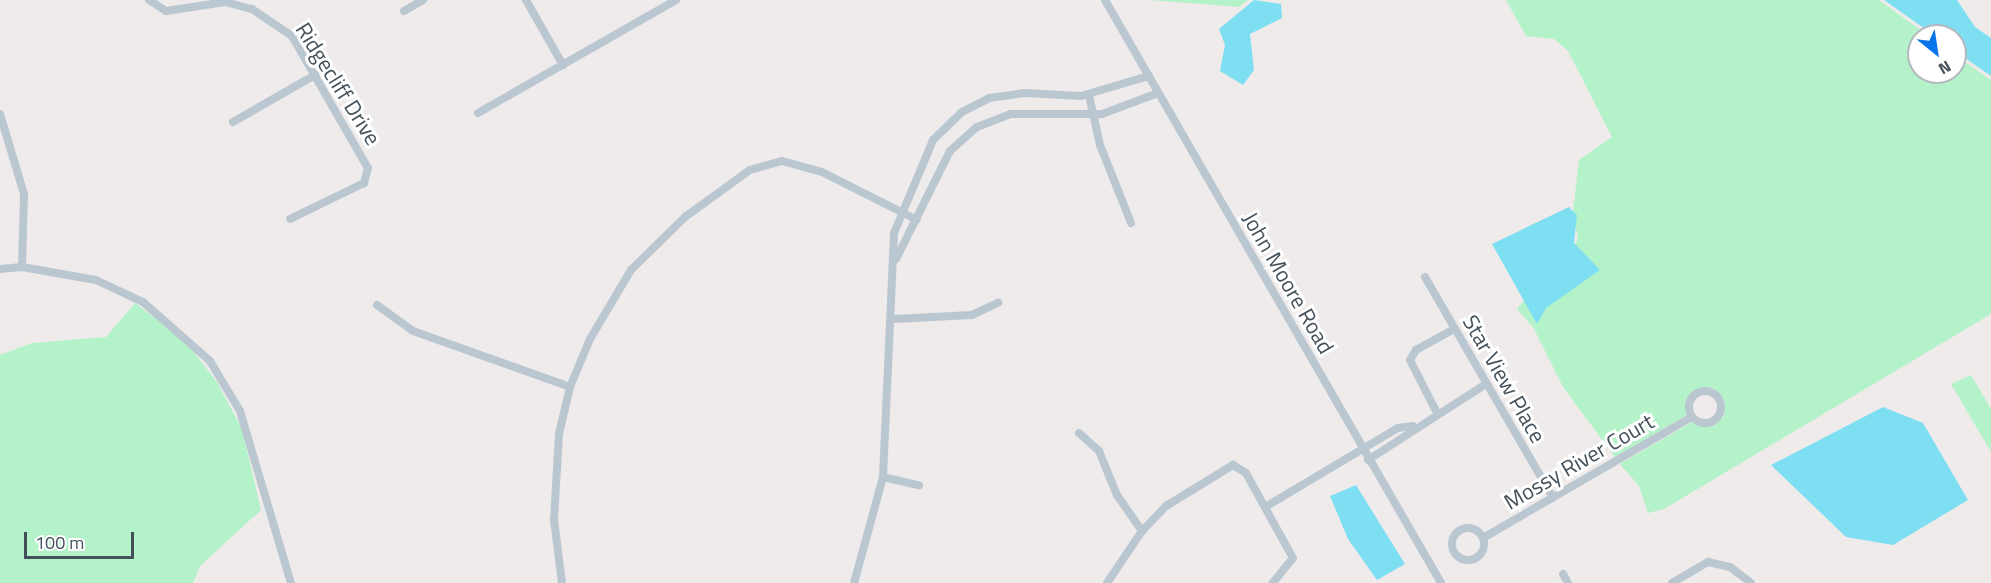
<!DOCTYPE html>
<style>
body{margin:0}
#map{position:relative;width:1991px;height:583px;overflow:hidden;background:#efebeb;font-family:"Titillium Web",sans-serif}
div>[style]{position:absolute}
.green>*{inset:0;background:#b4f2ca}
.water>*{inset:0;background:#7edff3}
.minor>*{height:8px;margin:-4px;padding:0 4px;transform-origin:4px;border-radius:4px;background:#bbc7d0}
.minor>.ring{margin:-4px;padding:0;box-sizing:content-box;background:none;border:8px solid #bbc7d0;border-radius:50%}
span{translate:-50% -50%;white-space:nowrap;text-align:center;line-height:1.15;-webkit-text-stroke:6px #fff;paint-order:stroke}
.street-label{font-size:22px;color:#43505a}
.north{position:absolute;left:1907px;top:24px;width:60px;height:60px;box-sizing:border-box;background:#fff;border:2px solid #b4b9bd;border-radius:50%;rotate:150deg;font-size:16px;font-weight:700;line-height:24px;text-align:center;color:#43505a}
.north::after{content:'';display:block;margin:auto;width:21px;height:27px;background:#0a74ea;clip-path:polygon(50% 0,100% 100%,50% 72%,0 100%)}
.scale{position:absolute;left:24px;top:532px;width:110px;height:27px;box-sizing:border-box;border:3px solid #43505a;border-top:0;padding-left:8px;font-size:18px;line-height:21px;white-space:nowrap;color:#43505a;-webkit-text-stroke:4px #fff;paint-order:stroke}
</style>
<div id="map">
<div class="green">
<div style="clip-path:polygon(1150px 0,1248px 0,1239px 7px)"></div>
<div style="clip-path:polygon(1506px 0,1879px 0,1929px 36px,1919px 36px,1919px 72px,1955px 72px,1955px 55px,1991px 80px,1991px 314px,1664px 509px,1648px 513px,1639px 486px,1620px 464px,1692px 422px,1714px 426px,1724px 416px,1725px 402px,1713px 388px,1694px 390px,1686px 401px,1687px 415px,1615px 457px,1563px 387px,1534px 329px,1517px 309px,1544px 275px,1570px 258px,1578px 238px,1573px 212px,1579px 160px,1612px 137px,1568px 51px,1554px 39px,1526px 36px)"></div>
<div style="clip-path:polygon(135px 303px,185px 341px,217px 382px,242px 429px,261px 510px,200px 566px,193px 583px,0 583px,0 355px,32px 343px,106px 337px)"></div>
<div style="clip-path:polygon(1971px 375px,1991px 409px,1991px 452px,1951px 384px)"></div>
</div>
<div class="water">
<div style="clip-path:polygon(1254px 0,1281px 4px,1282px 18px,1250px 34px,1254px 70px,1243px 85px,1220px 71px,1225px 45px,1219px 29px)"></div>
<div style="clip-path:polygon(1884px 0,1957px 0,1975px 27px,1991px 38px,1991px 76px,1955px 51px,1955px 36px,1935px 36px)"></div>
<div style="clip-path:polygon(1569px 207px,1577px 215px,1574px 243px,1600px 270px,1546px 308px,1537px 324px,1492px 244px)"></div>
<div style="clip-path:polygon(1883px 407px,1923px 423px,1968px 500px,1893px 545px,1846px 537px,1771px 465px)"></div>
<div style="clip-path:polygon(1356px 485px,1405px 564px,1377px 580px,1348px 539px,1330px 496px)"></div>
</div>
<div class="minor">
<div style="left:149px;top:0;width:20px;rotate:33deg"></div>
<div style="left:166px;top:11px;width:60px;rotate:-8.7deg"></div>
<div style="left:225px;top:2px;width:28px;rotate:15deg"></div>
<div style="left:252px;top:9px;width:48px;rotate:34deg"></div>
<div style="left:292px;top:36px;width:152px;rotate:60.1deg"></div>
<div style="left:368px;top:168px;width:16px;rotate:105deg"></div>
<div style="left:364px;top:183px;width:82px;rotate:154.1deg"></div>
<div style="left:526px;top:0;width:75px;rotate:60.4deg"></div>
<div style="left:1105px;top:0;width:673px;rotate:60.04deg"></div>
<div style="left:404px;top:11px;width:22px;rotate:-30deg"></div>
<div style="left:1089px;top:95px;width:51px;rotate:77.6deg"></div>
<div style="left:1100px;top:145px;width:84px;rotate:68.3deg"></div>
<div style="left:478px;top:113px;width:228px;rotate:-29.7deg"></div>
<div style="left:0;top:114px;width:84px;rotate:73.3deg"></div>
<div style="left:24px;top:194px;width:73px;rotate:91.6deg"></div>
<div style="left:233px;top:122px;width:95px;rotate:-29.8deg"></div>
<div style="left:896px;top:259px;width:121px;rotate:-63.4deg"></div>
<div style="left:950px;top:151px;width:36px;rotate:-42deg"></div>
<div style="left:977px;top:127px;width:36px;rotate:-21deg"></div>
<div style="left:1011px;top:114px;width:91px"></div>
<div style="left:1102px;top:114px;width:60px;rotate:-20.6deg"></div>
<div style="left:0;top:269px;width:22px;rotate:-5deg"></div>
<div style="left:22px;top:267px;width:75px;rotate:10deg"></div>
<div style="left:96px;top:280px;width:52px;rotate:25.1deg"></div>
<div style="left:143px;top:302px;width:89px;rotate:41.4deg"></div>
<div style="left:210px;top:361px;width:58px;rotate:59deg"></div>
<div style="left:240px;top:411px;width:179px;rotate:73.5deg"></div>
<div style="left:1425px;top:277px;width:255px;rotate:59.9deg"></div>
<div style="left:377px;top:305px;width:44px;rotate:35.8deg"></div>
<div style="left:413px;top:331px;width:167px;rotate:19.6deg"></div>
<div style="left:894px;top:319px;width:78px;rotate:-2.9deg"></div>
<div style="left:972px;top:315px;width:29px;rotate:-25deg"></div>
<div class="ring" style="left:1689px;top:391px;width:24px;height:24px"></div>
<div style="left:1436px;top:411px;width:57px;rotate:-117deg"></div>
<div style="left:1410px;top:360px;width:12px;rotate:-59deg"></div>
<div style="left:1416px;top:350px;width:43px;rotate:-28.9deg"></div>
<div style="left:1079px;top:433px;width:27px;rotate:42deg"></div>
<div style="left:1099px;top:451px;width:48px;rotate:67.8deg"></div>
<div style="left:1117px;top:495px;width:44px;rotate:55.2deg"></div>
<div style="left:1368px;top:460px;width:140px;rotate:-32.8deg"></div>
<div style="left:883px;top:477px;width:37px;rotate:13deg"></div>
<div style="left:1267px;top:506px;width:152px;rotate:-30.8deg"></div>
<div style="left:1398px;top:428px;width:15px;rotate:-8deg"></div>
<div class="ring" style="left:1452px;top:528px;width:24px;height:24px"></div>
<div style="left:1483px;top:538px;width:241px;rotate:-30.1deg"></div>
<div style="left:1563px;top:574px;width:10px;rotate:61deg"></div>
<div style="left:562px;top:583px;width:64px;rotate:-97.2deg"></div>
<div style="left:554px;top:520px;width:86px;rotate:-86.7deg"></div>
<div style="left:559px;top:434px;width:48px;rotate:-76.8deg"></div>
<div style="left:570px;top:387px;width:52px;rotate:-67.4deg"></div>
<div style="left:590px;top:339px;width:80px;rotate:-59.3deg"></div>
<div style="left:631px;top:270px;width:76px;rotate:-44.5deg"></div>
<div style="left:685px;top:217px;width:80px;rotate:-35.9deg"></div>
<div style="left:750px;top:170px;width:33px;rotate:-16deg"></div>
<div style="left:782px;top:161px;width:41px;rotate:15.4deg"></div>
<div style="left:822px;top:172px;width:106px;rotate:26.8deg"></div>
<div style="left:854px;top:583px;width:110px;rotate:-74.7deg"></div>
<div style="left:883px;top:477px;width:244px;rotate:-87.4deg"></div>
<div style="left:894px;top:233px;width:101px;rotate:-67.2deg"></div>
<div style="left:933px;top:140px;width:40px;rotate:-44deg"></div>
<div style="left:962px;top:112px;width:30px;rotate:-27deg"></div>
<div style="left:989px;top:98px;width:36px;rotate:-8deg"></div>
<div style="left:1025px;top:93px;width:56px;rotate:3.1deg"></div>
<div style="left:1081px;top:96px;width:71px;rotate:-16.4deg"></div>
<div style="left:1107px;top:583px;width:63px;rotate:-56.1deg"></div>
<div style="left:1142px;top:531px;width:35px;rotate:-46deg"></div>
<div style="left:1166px;top:506px;width:79px;rotate:-31.5deg"></div>
<div style="left:1233px;top:465px;width:15px;rotate:32deg"></div>
<div style="left:1246px;top:473px;width:97px;rotate:61.1deg"></div>
<div style="left:1293px;top:558px;width:32px;rotate:129deg"></div>
<div style="left:1672px;top:583px;width:42px;rotate:-30.3deg"></div>
<div style="left:1708px;top:562px;width:23px;rotate:13deg"></div>
<div style="left:1730px;top:567px;width:26px;rotate:37deg"></div>
</div>
<div class="street-label">
<span style="left:338px;top:84px;rotate:58deg">Ridgecliff Drive</span>
<span style="left:1288px;top:283px;rotate:60deg">John Moore Road</span>
<span style="left:1504px;top:379px;rotate:60deg">Star View Place</span>
<span style="left:1579px;top:462px;rotate:-30deg">Mossy River Court</span>
</div>
<div class="north">N</div>
<div class="scale">100 m</div>
</div>
